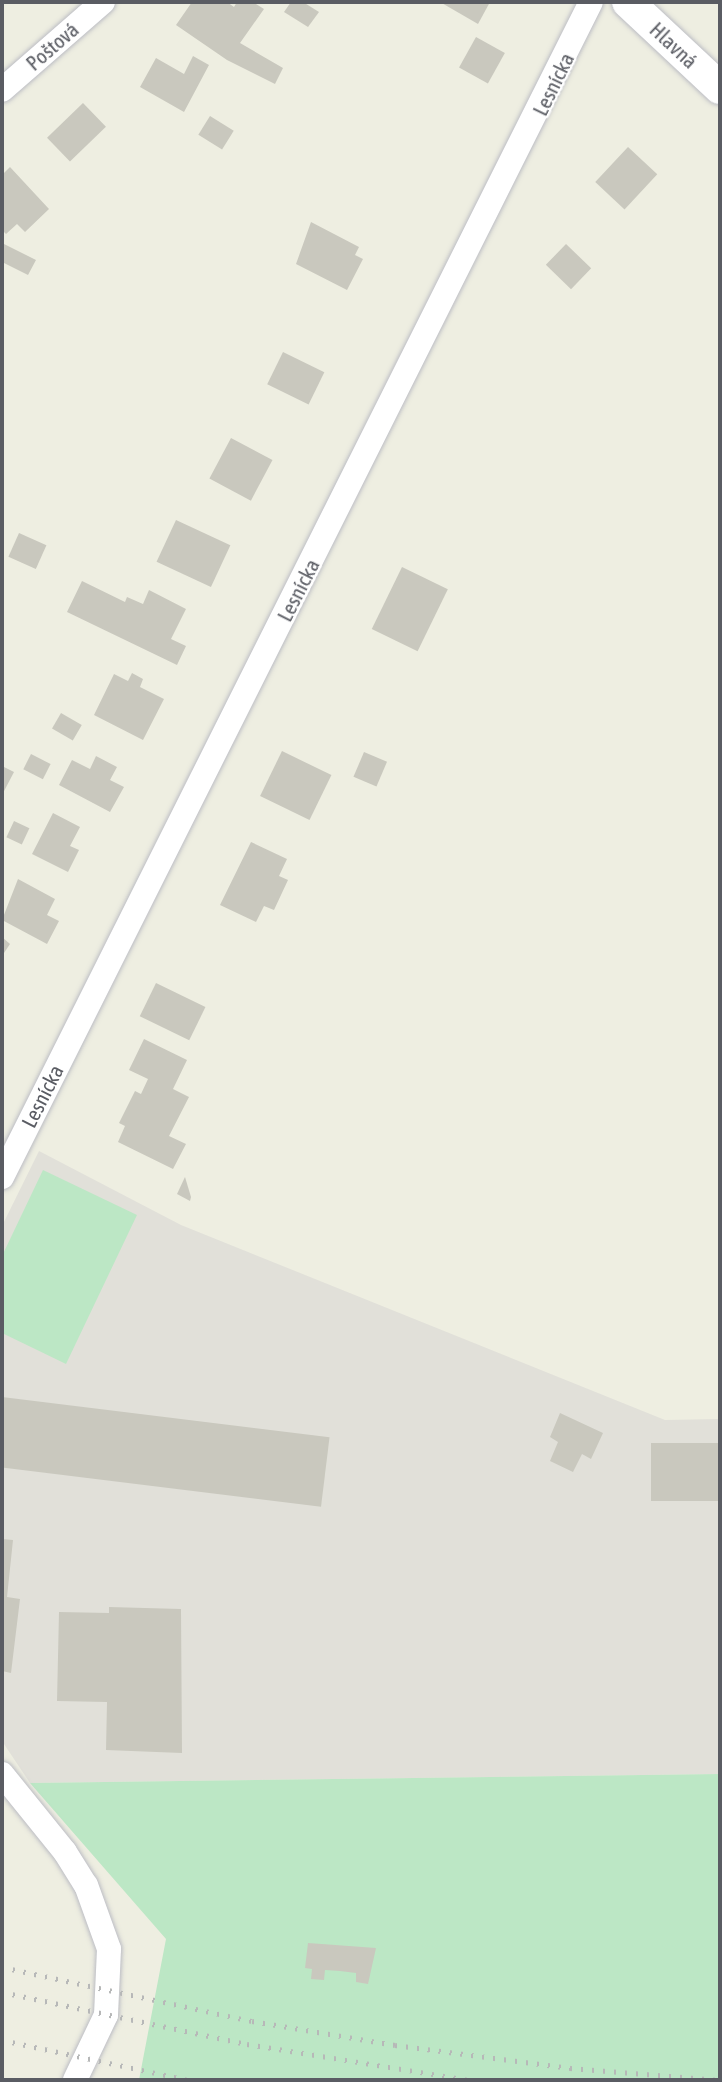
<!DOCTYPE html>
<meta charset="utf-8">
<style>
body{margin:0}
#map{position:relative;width:722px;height:2082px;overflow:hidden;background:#eeeee1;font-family:"Asap Condensed",sans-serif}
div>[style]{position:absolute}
.industrial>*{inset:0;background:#e1e0d9}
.green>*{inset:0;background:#bce7c5}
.building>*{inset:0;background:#c9c8be;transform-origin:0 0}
.roads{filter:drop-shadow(0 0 2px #bcbdc4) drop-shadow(0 0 2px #bcbdc4)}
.minor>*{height:24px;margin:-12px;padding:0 12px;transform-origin:12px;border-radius:12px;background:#fff}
.tertiary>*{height:32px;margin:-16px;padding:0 16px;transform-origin:16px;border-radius:16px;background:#fff}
.rail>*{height:5px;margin-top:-2.5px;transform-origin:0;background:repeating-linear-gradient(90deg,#b7b8b8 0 2px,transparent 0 11px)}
span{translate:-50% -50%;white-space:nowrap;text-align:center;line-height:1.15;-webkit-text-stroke:5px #fff;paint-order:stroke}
.street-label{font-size:21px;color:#5a5c63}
.frame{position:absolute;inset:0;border:4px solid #5a5c63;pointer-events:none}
</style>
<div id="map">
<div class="industrial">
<div style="clip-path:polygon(39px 1151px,181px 1225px,665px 1420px,720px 1419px,720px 1774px,30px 1783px,2px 1741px,2px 1226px)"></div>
</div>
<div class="green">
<div style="clip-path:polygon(43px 1170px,137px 1215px,66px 1364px,2px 1333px,2px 1256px)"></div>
<div style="clip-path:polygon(720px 1774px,720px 2080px,139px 2080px,166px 1939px,30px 1783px)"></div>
</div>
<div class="building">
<div style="clip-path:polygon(192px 2px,227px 2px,234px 7px,237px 2px,253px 2px,264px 9px,240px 43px,283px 68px,275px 84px,227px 60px,176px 25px)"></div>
<div style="clip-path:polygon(291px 2px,303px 2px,319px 12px,308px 27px,284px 12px)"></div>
<div style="clip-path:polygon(440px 2px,490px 2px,478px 24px)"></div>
<div style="left:476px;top:37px;width:33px;height:35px;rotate:29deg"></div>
<div style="clip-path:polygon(193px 56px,209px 65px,184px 112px,140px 87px,156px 58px,184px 74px)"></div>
<div style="left:83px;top:103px;width:33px;height:50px;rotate:46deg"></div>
<div style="left:210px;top:116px;width:28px;height:22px;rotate:32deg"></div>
<div style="left:628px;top:147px;width:40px;height:48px;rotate:43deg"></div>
<div style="clip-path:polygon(10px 167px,49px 209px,25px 232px,17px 224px,6px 234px,2px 230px,2px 175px)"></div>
<div style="clip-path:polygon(311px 222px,359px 247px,355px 255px,363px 259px,347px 290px,296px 264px)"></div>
<div style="clip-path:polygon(2px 243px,36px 260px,28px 275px,2px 262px)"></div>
<div style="left:566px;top:244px;width:35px;height:29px;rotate:44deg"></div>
<div style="left:283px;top:352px;width:46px;height:36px;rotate:26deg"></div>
<div style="left:231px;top:438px;width:47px;height:46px;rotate:28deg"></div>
<div style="left:176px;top:520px;width:60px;height:46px;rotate:25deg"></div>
<div style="left:19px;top:533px;width:30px;height:26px;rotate:24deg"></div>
<div style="left:402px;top:567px;width:51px;height:69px;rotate:26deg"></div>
<div style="clip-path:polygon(82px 581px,125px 602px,127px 597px,143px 604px,149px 590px,186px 609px,171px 639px,186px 646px,177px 665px,67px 612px)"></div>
<div style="clip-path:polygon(132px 673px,143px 679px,140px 687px,164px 699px,143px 740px,94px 715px,114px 674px,128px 681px)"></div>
<div style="left:61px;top:713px;width:24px;height:18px;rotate:30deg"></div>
<div style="left:282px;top:751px;width:55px;height:50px;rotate:26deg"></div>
<div style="left:364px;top:752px;width:25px;height:27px;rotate:23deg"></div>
<div style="left:31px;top:754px;width:22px;height:17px;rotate:27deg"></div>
<div style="clip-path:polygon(96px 756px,117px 767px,110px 780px,124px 787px,110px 812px,59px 785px,72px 760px,90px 769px)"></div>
<div style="clip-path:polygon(2px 766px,14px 772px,2px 795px)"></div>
<div style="clip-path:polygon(53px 813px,80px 827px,70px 846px,79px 850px,68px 872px,32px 854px)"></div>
<div style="left:14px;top:821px;width:17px;height:18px;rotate:25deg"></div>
<div style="clip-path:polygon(251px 842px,287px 859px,279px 876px,288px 880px,274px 910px,264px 906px,256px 922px,220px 905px)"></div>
<div style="clip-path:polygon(18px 879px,55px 899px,47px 915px,59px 921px,47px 944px,2px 920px)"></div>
<div style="clip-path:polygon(2px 937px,10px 944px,2px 956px)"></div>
<div style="left:156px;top:983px;width:55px;height:37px;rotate:26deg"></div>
<div style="clip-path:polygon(144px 1039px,187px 1060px,173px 1089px,189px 1097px,169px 1136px,186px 1144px,173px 1169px,118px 1142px,125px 1126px,119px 1123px,135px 1091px,141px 1094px,148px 1079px,129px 1070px)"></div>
<div style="clip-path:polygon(185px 1177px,191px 1197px,190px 1201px,177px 1194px)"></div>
<div style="left:2px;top:1397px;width:330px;height:70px;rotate:7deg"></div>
<div style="clip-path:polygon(560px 1413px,603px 1433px,591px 1459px,582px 1454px,573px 1472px,550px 1461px,558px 1442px,550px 1437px)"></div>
<div style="left:720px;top:1443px;width:58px;height:69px;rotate:90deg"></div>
<div style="clip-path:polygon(2px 1539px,13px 1540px,7px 1597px,20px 1599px,11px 1673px,2px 1671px)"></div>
<div style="clip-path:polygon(109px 1607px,181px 1609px,182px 1753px,106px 1750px,107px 1702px,57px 1701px,59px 1612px,109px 1613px)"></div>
<div style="clip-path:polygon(308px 1943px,376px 1948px,368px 1984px,356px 1982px,356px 1973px,340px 1971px,325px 1970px,324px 1980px,311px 1979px,312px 1969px,305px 1968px)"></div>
</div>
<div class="roads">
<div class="minor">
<div style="left:2px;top:90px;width:134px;rotate:-41.1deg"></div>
<div style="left:2px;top:1177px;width:1314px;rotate:-63.38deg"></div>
<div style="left:2px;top:1774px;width:100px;rotate:51.1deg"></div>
<div style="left:65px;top:1852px;width:39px;rotate:58deg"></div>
<div style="left:86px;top:1885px;width:68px;rotate:70.2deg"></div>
<div style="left:109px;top:1949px;width:66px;rotate:92.6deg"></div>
<div style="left:106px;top:2015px;width:72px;rotate:115.5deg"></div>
</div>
<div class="tertiary">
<div style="left:628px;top:2px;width:126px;rotate:43.1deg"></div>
</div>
</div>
<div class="rail">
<div style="left:2px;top:1967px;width:256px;rotate:12.2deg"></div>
<div style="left:252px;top:2021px;width:145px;rotate:9.5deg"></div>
<div style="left:395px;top:2045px;width:177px;rotate:7.5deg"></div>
<div style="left:570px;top:2068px;width:150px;rotate:4.6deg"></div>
<div style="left:2px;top:1992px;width:250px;rotate:12deg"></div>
<div style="left:247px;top:2044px;width:226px;rotate:9.2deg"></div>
<div style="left:2px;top:2040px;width:190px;rotate:12.1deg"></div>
</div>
<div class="street-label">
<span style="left:674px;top:45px;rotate:43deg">Hlavná</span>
<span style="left:52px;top:46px;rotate:-41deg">Poštová</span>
<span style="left:553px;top:84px;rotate:-64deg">Lesnícka</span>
<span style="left:298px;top:590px;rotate:-63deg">Lesnícka</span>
<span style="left:42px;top:1096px;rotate:-63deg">Lesnícka</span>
</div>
<div class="frame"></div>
</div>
